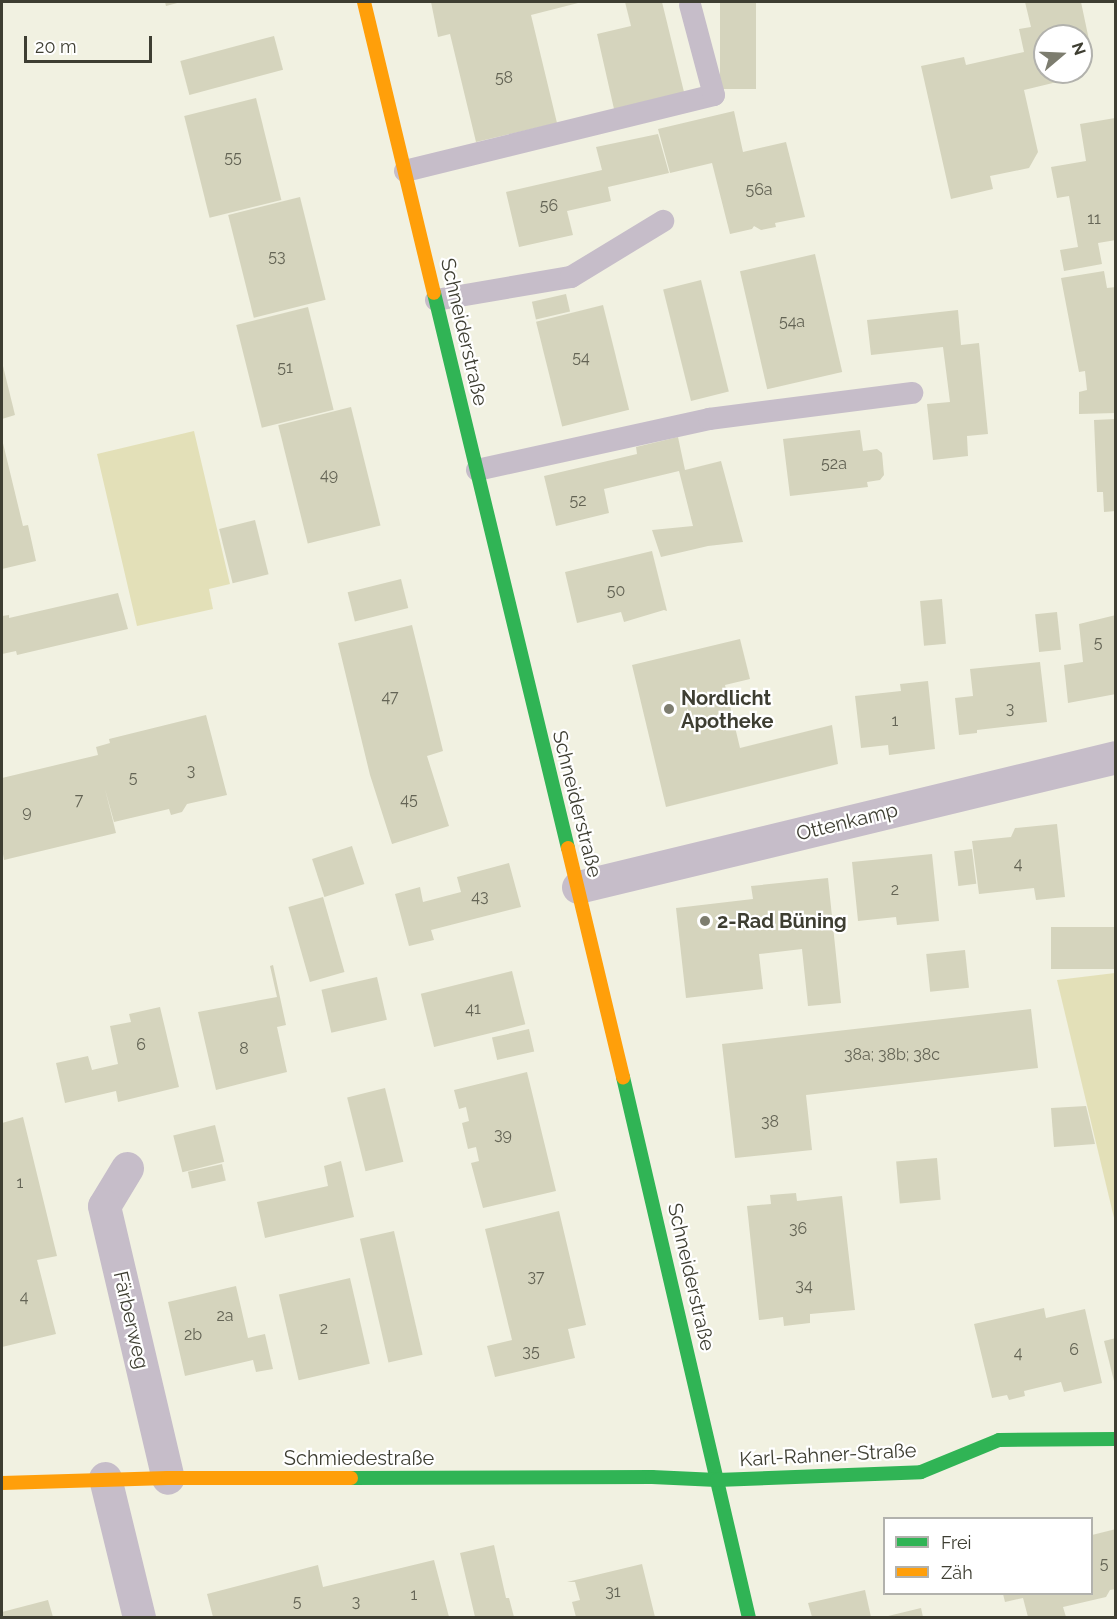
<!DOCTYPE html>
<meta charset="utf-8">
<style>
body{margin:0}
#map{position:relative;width:1117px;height:1619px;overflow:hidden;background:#f1f1e1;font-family:Raleway,sans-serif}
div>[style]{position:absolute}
.green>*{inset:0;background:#e3e0b8}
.building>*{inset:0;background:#d5d4bd;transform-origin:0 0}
.lane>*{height:22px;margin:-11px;padding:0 11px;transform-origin:11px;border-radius:11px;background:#c6bdc9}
.street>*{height:33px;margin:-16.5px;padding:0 16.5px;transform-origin:16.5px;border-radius:16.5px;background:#c6bdc9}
.fast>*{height:14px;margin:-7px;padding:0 7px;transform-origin:7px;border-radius:7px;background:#30b455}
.slow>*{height:14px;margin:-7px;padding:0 7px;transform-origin:7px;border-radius:7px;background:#ff9f0a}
.dots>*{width:16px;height:16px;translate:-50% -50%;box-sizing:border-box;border:3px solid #fff;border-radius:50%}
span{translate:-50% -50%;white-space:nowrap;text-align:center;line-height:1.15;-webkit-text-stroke:4.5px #fff;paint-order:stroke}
.number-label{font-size:16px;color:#646455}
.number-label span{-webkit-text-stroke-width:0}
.street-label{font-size:20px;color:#3e3e32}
.poi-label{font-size:20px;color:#3e3e32;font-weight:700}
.left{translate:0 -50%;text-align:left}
.frame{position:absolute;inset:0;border:3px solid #3e3e32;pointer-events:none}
.legend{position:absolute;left:883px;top:1517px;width:210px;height:78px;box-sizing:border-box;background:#fff;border:2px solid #b2b2ad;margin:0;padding:8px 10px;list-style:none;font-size:18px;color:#3e3e32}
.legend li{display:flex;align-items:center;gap:12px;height:30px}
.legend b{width:30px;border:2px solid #b2b2ad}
.north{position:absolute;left:1033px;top:24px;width:60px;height:60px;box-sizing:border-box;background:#fff;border:2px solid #b2b2ad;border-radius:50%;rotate:71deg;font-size:16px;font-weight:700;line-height:24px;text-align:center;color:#3e3e32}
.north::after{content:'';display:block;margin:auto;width:21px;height:27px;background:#7d7d6f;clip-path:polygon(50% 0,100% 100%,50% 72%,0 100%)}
.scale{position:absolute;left:24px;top:36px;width:128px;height:27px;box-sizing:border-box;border:3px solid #3e3e32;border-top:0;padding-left:8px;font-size:18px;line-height:21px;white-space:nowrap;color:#3e3e32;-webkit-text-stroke:4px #fff;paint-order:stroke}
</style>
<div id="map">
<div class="green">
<div style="clip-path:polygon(194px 431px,230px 584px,209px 589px,213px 609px,137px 626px,97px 454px)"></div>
<div style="clip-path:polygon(1115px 973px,1116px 1222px,1115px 1222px,1057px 980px)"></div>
</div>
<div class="building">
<div style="clip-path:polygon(165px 2px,181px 2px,166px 6px)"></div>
<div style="clip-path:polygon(431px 2px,582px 2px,531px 15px,557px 123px,476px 142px,450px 34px,438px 37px)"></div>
<div style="clip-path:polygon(625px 2px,662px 2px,684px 92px,614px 109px,597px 34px,631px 26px)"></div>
<div style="left:720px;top:2px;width:36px;height:87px"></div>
<div style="clip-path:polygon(1025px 2px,1081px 2px,1089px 40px,1081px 42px,1081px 36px,1045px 36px,1045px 72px,1055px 72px,1057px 82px,1024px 90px,1038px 152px,1029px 168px,990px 176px,993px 189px,951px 199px,921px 66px,964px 57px,966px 65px,1024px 52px,1019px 29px,1031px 27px)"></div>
<div style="left:274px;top:36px;width:35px;height:97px;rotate:75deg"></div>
<div style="left:256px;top:98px;width:105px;height:74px;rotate:76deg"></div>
<div style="clip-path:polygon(734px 111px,743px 152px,786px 142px,805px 217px,775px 223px,776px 227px,761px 230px,754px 226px,752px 229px,730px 234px,712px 163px,670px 173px,658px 129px)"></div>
<div style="clip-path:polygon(1115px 118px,1116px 240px,1098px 243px,1102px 264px,1064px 271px,1060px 250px,1078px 247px,1069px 196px,1057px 198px,1051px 167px,1086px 161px,1080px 124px)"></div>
<div style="clip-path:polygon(658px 134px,669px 173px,608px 187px,611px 201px,567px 211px,573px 235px,519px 247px,506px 192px,602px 170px,596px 147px)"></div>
<div style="left:300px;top:197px;width:106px;height:74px;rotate:76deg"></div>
<div style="left:815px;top:254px;width:121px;height:77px;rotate:77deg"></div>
<div style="clip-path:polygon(1104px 271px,1107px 288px,1116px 287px,1116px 413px,1079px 414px,1079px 392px,1087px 390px,1085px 371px,1079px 372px,1061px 278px)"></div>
<div style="left:701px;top:280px;width:115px;height:39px;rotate:76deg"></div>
<div style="left:566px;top:294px;width:18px;height:35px;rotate:77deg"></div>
<div style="left:603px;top:305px;width:108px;height:69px;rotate:76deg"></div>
<div style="left:308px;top:307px;width:106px;height:74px;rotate:76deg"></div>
<div style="clip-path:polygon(958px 310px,961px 345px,979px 343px,988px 434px,967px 436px,968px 456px,933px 460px,927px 404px,950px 402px,943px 347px,871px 355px,867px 320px)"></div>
<div style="clip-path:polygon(2px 362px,15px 415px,2px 419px)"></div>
<div style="left:351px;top:407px;width:122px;height:75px;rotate:76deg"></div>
<div style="clip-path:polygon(1116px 419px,1116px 511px,1104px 512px,1103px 492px,1097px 492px,1094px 420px)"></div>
<div style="clip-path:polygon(860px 430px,863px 451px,877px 449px,882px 453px,884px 475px,880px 480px,867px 482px,868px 487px,790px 496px,783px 439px)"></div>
<div style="clip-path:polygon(678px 437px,685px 470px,721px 461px,743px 542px,708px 546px,661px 557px,652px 530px,693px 526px,679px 471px,604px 489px,609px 513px,556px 526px,544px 476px,637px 454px,636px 447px)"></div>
<div style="clip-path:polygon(2px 439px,23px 526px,28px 525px,36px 561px,2px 569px)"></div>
<div style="left:255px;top:520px;width:56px;height:37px;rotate:76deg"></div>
<div style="clip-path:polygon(652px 551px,667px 611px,664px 610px,624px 622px,621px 612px,577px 623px,565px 572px)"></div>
<div style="left:401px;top:579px;width:30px;height:55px;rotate:76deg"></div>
<div style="clip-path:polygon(118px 593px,128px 629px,17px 655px,16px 651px,2px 654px,2px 616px,9px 615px,9px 618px)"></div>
<div style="left:942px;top:599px;width:45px;height:22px;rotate:85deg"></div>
<div style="left:1057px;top:612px;width:38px;height:22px;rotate:84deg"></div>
<div style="clip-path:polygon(1116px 615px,1116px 694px,1068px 703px,1064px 665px,1083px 662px,1079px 624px)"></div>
<div style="clip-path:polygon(412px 625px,443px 751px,427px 756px,449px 826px,392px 844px,370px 775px,338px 643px)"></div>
<div style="clip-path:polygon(740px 639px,750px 679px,725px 685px,740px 748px,832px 725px,838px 764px,666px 807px,632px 665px)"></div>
<div style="clip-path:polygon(1040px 662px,1047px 722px,977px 730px,977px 733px,959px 735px,955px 698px,973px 696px,970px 669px)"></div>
<div style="clip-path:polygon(928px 681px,935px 749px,889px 755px,888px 745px,861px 748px,855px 696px,901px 691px,900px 684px)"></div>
<div style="clip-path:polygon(206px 715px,227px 795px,187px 804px,182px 812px,171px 815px,169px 809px,114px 822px,105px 789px,116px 833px,4px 860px,2px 848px,2px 778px,98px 755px,96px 747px,110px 743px,109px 739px)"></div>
<div style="clip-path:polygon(1057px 824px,1065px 897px,1036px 900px,1034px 888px,979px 894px,972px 841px,1011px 837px,1015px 828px)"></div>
<div style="left:352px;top:846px;width:40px;height:42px;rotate:72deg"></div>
<div style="left:972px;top:849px;width:35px;height:18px;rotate:83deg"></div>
<div style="clip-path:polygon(932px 854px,939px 921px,897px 925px,896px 917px,858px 921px,852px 862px)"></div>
<div style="clip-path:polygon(509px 863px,521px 907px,431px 930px,434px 940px,409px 946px,395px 894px,420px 887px,423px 902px,461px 892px,457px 877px)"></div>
<div style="clip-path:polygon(828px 878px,841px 1003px,808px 1006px,802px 949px,759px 954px,763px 989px,686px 998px,676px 908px,753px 899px,751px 886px)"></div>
<div style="left:323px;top:897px;width:78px;height:36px;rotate:74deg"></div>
<div style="left:1116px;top:927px;width:42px;height:65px;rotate:90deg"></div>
<div style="left:965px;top:950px;width:38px;height:39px;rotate:84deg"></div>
<div style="clip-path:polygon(273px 965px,286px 1025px,277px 1027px,287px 1072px,216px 1090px,198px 1012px,277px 997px,270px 966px)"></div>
<div style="left:512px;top:971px;width:55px;height:94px;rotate:76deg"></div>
<div style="left:377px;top:977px;width:44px;height:57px;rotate:77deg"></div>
<div style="clip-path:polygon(160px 1007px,179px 1087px,118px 1102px,116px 1091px,65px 1103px,56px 1063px,88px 1056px,92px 1070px,118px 1064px,110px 1026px,131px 1022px,129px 1014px)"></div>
<div style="clip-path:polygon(1031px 1009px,1038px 1068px,806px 1095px,812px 1150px,735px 1158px,722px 1044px)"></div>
<div style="left:529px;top:1029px;width:23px;height:38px;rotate:77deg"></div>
<div style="clip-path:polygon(527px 1072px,556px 1191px,483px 1208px,471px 1163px,479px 1161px,476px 1147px,468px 1149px,462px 1123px,469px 1121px,466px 1107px,459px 1109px,454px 1090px)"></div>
<div style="left:385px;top:1088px;width:76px;height:39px;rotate:76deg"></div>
<div style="clip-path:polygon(1086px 1106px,1095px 1144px,1054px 1147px,1051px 1108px)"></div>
<div style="clip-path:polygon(23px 1117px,57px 1256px,37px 1260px,56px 1334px,2px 1347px,2px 1123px)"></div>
<div style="left:215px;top:1125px;width:38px;height:43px;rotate:76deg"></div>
<div style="left:937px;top:1158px;width:42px;height:41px;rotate:85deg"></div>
<div style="clip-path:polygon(341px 1161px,354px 1217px,265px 1238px,257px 1202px,328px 1186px,324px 1166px)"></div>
<div style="left:222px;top:1164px;width:17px;height:35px;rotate:77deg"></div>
<div style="clip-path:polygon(796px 1193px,797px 1201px,842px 1196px,855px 1310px,810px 1314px,810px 1323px,784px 1326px,783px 1317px,759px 1320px,747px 1206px,771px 1204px,770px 1195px)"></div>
<div style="clip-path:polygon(559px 1211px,586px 1325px,568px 1329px,575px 1358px,495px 1377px,487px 1346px,512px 1340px,485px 1229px)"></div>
<div style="left:394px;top:1231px;width:127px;height:35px;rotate:77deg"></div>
<div style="left:350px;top:1278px;width:88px;height:73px;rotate:77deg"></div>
<div style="clip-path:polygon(236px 1286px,248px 1338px,265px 1334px,273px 1369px,256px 1372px,253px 1360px,185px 1376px,168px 1302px)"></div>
<div style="clip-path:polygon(1044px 1308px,1046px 1318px,1085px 1309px,1102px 1383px,1064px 1392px,1061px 1382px,1024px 1391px,1025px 1396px,1009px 1400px,1007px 1395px,992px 1398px,974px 1324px)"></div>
<div style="clip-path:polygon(1116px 1338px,1116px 1385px,1115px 1385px,1104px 1341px)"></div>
<div style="clip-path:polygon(1116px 1529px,1116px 1589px,1110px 1590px,1106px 1597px,1063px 1607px,1066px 1617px,1028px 1617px,1023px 1598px,1005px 1602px,1003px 1594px,1092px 1594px,1092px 1535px)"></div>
<div style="clip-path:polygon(494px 1545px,506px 1598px,509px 1598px,514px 1617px,475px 1617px,460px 1553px)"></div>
<div style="clip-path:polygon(434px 1560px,449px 1617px,213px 1617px,207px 1594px,318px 1565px,323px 1587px)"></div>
<div style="clip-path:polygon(642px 1564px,655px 1617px,576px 1617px,572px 1602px,580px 1600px,575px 1582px,567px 1582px)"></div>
<div style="clip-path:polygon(865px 1590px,871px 1617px,812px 1617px,808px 1603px)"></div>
<div style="clip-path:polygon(48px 1600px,53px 1617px,2px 1617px,2px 1612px)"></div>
<div style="clip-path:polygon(921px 1608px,923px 1617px,884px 1617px)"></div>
</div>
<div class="lane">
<div style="left:405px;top:171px;width:318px;rotate:-13.8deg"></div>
<div style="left:714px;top:95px;width:93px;rotate:-104.9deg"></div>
<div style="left:436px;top:300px;width:137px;rotate:-9.7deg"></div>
<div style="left:571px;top:277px;width:108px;rotate:-31.3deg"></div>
<div style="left:477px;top:470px;width:238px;rotate:-12.4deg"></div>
<div style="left:709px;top:419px;width:205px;rotate:-7.3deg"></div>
</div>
<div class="street">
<div style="left:578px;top:887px;width:553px;rotate:-13.58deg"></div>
<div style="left:127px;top:1168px;width:44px;rotate:121.2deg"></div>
<div style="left:104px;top:1206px;width:279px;rotate:76.8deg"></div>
<div style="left:105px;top:1478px;width:144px;rotate:76.3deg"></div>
</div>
<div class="fast">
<div style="left:434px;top:293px;width:571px;rotate:76.43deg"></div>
<div style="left:623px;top:1077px;width:555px;rotate:76.89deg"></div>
<div style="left:351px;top:1478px;width:301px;rotate:-0.2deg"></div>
<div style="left:652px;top:1477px;width:65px;rotate:2.6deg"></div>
<div style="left:717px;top:1480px;width:204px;rotate:-2.2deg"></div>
<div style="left:921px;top:1472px;width:84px;rotate:-22.3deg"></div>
<div style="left:999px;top:1440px;width:117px;rotate:-0.5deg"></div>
</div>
<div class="slow">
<div style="left:364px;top:2px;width:299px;rotate:76.5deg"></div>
<div style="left:568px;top:848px;width:236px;rotate:76.5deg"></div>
<div style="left:2px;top:1483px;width:166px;rotate:-1.7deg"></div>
<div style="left:168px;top:1478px;width:183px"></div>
</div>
<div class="dots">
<div style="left:669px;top:709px;background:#7d7d6f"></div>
<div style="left:705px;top:921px;background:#7d7d6f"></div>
</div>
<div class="number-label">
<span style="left:504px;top:78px">58</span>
<span style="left:233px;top:158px">55</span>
<span style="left:759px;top:190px">56a</span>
<span style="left:549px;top:206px">56</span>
<span style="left:1094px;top:219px">11</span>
<span style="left:277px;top:257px">53</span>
<span style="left:792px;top:322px">54a</span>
<span style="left:581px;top:358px">54</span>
<span style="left:285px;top:368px">51</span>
<span style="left:834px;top:464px">52a</span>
<span style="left:329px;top:475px">49</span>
<span style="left:578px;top:501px">52</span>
<span style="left:616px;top:591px">50</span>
<span style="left:1098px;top:643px">5</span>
<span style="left:390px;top:697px">47</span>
<span style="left:1010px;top:709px">3</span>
<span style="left:895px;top:721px">1</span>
<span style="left:191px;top:771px">3</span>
<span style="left:133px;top:778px">5</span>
<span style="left:79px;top:800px">7</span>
<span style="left:409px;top:800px">45</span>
<span style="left:27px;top:812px">9</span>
<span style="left:1018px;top:864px">4</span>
<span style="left:895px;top:890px">2</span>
<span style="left:480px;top:897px">43</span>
<span style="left:473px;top:1009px">41</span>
<span style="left:141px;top:1045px">6</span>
<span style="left:244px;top:1049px">8</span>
<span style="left:892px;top:1055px">38a; 38b; 38c</span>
<span style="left:770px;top:1122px">38</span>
<span style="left:503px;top:1135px">39</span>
<span style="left:20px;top:1183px">1</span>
<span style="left:798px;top:1229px">36</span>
<span style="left:536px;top:1277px">37</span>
<span style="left:804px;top:1286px">34</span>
<span style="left:24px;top:1297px">4</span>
<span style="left:225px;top:1316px">2a</span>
<span style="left:324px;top:1329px">2</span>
<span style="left:193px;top:1335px">2b</span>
<span style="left:1074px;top:1350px">6</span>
<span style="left:531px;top:1352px">35</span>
<span style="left:1018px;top:1353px">4</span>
<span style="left:1104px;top:1564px">5</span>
<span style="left:613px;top:1592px">31</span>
<span style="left:414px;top:1595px">1</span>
<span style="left:297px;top:1602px">5</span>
<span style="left:356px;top:1602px">3</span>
</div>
<div class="street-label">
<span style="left:464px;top:332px;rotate:77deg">Schneiderstraße</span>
<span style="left:577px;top:804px;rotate:76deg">Schneiderstraße</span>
<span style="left:847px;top:822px;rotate:-14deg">Ottenkamp</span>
<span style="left:691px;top:1277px;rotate:77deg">Schneiderstraße</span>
<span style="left:131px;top:1320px;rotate:77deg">Färberweg</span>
<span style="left:828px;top:1455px;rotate:-3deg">Karl-Rahner-Straße</span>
<span style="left:359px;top:1458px">Schmiedestraße</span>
</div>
<div class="poi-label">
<span class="left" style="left:681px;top:710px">Nordlicht<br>Apotheke</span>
<span class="left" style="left:717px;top:921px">2-Rad Büning</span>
</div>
<div class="frame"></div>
<ul class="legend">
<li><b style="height:8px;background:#30b455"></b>Frei</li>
<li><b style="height:8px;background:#ff9f0a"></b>Zäh</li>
</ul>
<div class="north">N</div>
<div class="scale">20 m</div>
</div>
